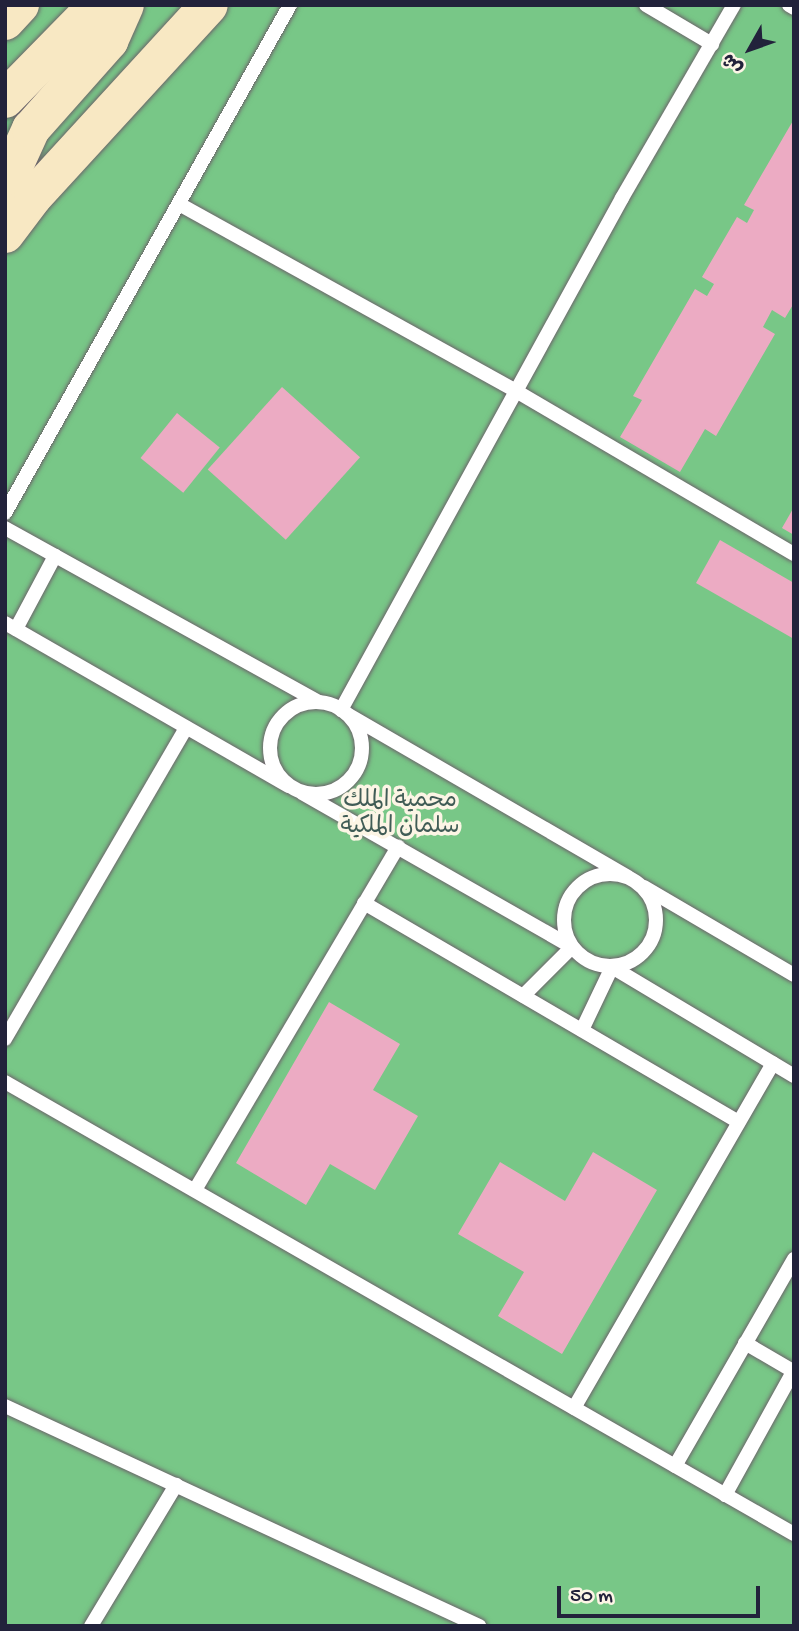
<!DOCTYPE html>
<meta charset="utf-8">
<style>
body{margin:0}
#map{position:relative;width:799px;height:1631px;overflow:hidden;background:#f4dec0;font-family:"Gochi Hand","Playpen Sans Arabic",sans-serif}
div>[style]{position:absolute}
.green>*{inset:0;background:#78c787;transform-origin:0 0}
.building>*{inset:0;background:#ecabc3;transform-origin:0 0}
.roads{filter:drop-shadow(0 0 2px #6c646a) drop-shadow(0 0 2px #6c646a)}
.lane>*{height:14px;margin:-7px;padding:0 7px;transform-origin:7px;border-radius:7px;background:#fff}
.lane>.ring{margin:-7px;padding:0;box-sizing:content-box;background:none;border:14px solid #fff;border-radius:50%}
.secondary>*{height:38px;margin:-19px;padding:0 19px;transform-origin:19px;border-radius:19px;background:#f8e8c3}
span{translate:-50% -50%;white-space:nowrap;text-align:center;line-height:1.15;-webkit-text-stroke:7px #fcf5e5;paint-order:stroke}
.park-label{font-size:23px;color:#405c56}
.frame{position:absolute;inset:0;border:7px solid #22223b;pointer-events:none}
.north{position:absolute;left:715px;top:14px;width:70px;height:70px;-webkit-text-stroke:5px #fcf5e5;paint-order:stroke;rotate:230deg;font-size:19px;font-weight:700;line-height:28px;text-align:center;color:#22223b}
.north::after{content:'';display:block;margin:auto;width:24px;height:32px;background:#22223b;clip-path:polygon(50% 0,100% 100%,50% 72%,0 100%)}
.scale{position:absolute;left:557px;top:1586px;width:203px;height:32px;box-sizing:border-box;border:4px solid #22223b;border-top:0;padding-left:9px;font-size:21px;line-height:24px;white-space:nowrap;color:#22223b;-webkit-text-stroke:5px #fcf5e5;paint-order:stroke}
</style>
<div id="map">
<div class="green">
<div style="left:5px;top:5px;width:789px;height:1621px"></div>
</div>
<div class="building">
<div style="clip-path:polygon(794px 119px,794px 303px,785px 318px,772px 310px,763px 327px,775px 334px,716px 436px,705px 429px,680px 472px,620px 437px,642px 400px,633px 396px,695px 289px,707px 296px,714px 284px,702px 277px,737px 217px,747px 223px,754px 210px,744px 205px)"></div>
<div style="left:282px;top:387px;width:105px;height:111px;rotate:42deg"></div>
<div style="left:177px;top:413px;width:55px;height:58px;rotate:39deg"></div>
<div style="clip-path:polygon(794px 507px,794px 535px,782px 528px)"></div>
<div style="clip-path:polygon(720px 540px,794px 583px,794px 639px,696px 583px)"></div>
<div style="clip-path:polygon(329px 1002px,400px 1044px,373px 1090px,418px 1116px,375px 1190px,330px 1164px,306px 1205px,236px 1163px)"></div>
<div style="clip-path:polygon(593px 1152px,657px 1190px,562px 1354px,498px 1316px,524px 1272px,458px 1234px,500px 1162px,565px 1201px)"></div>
</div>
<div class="roads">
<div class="lane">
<div style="left:646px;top:5px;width:77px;rotate:30.6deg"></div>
<div style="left:789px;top:5px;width:6px;rotate:31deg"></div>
<div style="left:179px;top:204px;width:385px;rotate:29deg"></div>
<div style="left:516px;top:391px;width:322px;rotate:30.4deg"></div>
<div style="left:5px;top:513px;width:582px;rotate:-60.71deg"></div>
<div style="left:5px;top:528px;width:359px;rotate:29deg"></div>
<div style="left:5px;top:623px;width:327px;rotate:29.9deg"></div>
<div style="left:16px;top:629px;width:83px;rotate:-61.9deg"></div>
<div class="ring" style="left:270px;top:702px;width:78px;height:78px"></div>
<div style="left:341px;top:710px;width:584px;rotate:-61.24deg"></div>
<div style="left:622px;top:198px;width:223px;rotate:-59.9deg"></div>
<div style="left:347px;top:714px;width:325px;rotate:30.1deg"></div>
<div style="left:302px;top:793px;width:311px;rotate:29.7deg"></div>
<div style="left:572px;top:947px;width:69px;rotate:135deg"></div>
<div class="ring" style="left:564px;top:874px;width:78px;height:78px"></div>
<div style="left:644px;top:887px;width:174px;rotate:30.4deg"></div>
<div style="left:364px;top:903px;width:434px;rotate:30.3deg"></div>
<div style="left:582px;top:1030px;width:70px;rotate:-64.5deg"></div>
<div style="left:612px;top:967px;width:212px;rotate:30.9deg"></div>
<div style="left:5px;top:1039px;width:360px;rotate:-59.8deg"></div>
<div style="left:5px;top:1082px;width:909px;rotate:29.81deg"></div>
<div style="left:195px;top:1190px;width:399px;rotate:-59.4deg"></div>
<div style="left:745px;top:1343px;width:56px;rotate:30.3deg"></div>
<div style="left:5px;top:1406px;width:523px;rotate:24.9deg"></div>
<div style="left:574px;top:1408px;width:398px;rotate:-60deg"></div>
<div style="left:675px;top:1466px;width:239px;rotate:-60.1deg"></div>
<div style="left:725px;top:1495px;width:143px;rotate:-61.1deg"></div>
<div style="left:91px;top:1626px;width:165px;rotate:-58.9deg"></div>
</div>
<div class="secondary">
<div style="left:5px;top:21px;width:22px;rotate:-47deg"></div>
<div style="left:5px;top:99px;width:132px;rotate:-45.6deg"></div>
<div style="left:5px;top:186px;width:63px;rotate:-65.5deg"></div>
<div style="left:31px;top:129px;width:118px;rotate:-48.4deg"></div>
<div style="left:109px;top:41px;width:39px;rotate:-66deg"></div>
<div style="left:5px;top:234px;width:46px;rotate:-52.9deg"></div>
<div style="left:33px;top:197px;width:260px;rotate:-47.5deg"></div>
</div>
</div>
<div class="park-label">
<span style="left:400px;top:815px">محمية الملك<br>سلمان الملكية</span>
</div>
<div class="frame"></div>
<div class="north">ش</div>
<div class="scale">50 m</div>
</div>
